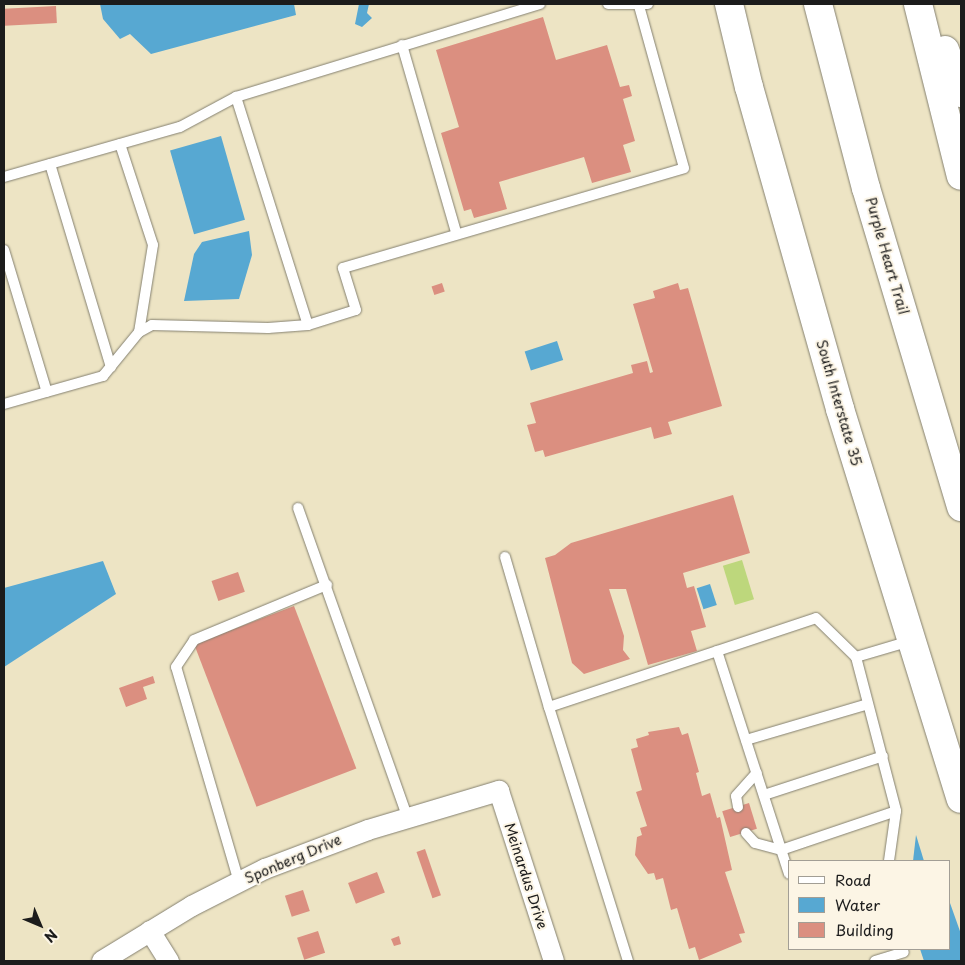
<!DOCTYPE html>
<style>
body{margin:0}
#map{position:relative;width:965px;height:965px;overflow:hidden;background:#ede4c4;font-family:"Playpen Sans",sans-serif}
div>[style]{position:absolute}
.green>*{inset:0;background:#bdd77c;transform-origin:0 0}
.water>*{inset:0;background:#57a8d2;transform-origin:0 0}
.building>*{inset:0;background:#db8f80;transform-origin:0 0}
.roads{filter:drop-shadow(0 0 1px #848070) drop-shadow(0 0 1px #848070)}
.lane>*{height:10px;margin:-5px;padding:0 5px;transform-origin:5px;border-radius:5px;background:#fff}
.street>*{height:20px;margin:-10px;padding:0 10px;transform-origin:10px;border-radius:10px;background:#fff}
.secondary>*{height:28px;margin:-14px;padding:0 14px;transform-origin:14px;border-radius:14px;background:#fff}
.highway>*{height:28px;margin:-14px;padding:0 14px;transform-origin:14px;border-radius:14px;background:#fff}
span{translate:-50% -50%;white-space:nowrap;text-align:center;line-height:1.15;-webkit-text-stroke:4px #fcf5e5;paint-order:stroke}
.street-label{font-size:14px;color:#1c1c1c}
.frame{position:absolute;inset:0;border:5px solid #1c1c1c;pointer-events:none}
.legend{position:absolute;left:788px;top:860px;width:162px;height:90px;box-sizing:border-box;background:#fcf5e5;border:1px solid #a29e95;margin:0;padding:6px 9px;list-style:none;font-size:15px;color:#1c1c1c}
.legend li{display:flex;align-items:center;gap:10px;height:25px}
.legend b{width:25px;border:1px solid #a29e95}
.north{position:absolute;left:15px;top:900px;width:50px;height:50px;-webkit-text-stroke:4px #fcf5e5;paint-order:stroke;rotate:135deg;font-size:14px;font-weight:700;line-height:20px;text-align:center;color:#1c1c1c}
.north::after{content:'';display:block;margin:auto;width:18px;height:22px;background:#1c1c1c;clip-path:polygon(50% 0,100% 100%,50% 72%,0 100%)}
</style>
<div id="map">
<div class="green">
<div style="left:742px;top:560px;width:41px;height:20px;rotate:73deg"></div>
</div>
<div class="water">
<div style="clip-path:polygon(100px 4px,294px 4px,296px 15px,151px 54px,130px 34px,120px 39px,103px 19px)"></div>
<div style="clip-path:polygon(359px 4px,369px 4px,367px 13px,372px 18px,362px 27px,355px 24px)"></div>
<div style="left:221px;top:136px;width:87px;height:53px;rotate:74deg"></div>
<div style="clip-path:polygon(249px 231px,252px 255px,239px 299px,184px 301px,194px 254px,202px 242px)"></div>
<div style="left:557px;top:341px;width:20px;height:34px;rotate:72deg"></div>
<div style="clip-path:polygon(103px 561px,116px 594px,4px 667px,4px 588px)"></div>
<div style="left:710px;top:584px;width:22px;height:14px;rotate:72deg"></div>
<div style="clip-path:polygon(916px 835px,924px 861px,913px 861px)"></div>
<div style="clip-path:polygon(950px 903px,961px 934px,961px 961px,924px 961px,920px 949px,949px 949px)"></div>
</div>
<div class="building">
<div style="left:56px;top:6px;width:17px;height:52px;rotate:87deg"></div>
<div style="clip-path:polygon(543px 17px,556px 60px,607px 45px,620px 87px,629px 85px,632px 96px,623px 99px,635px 141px,623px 145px,631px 172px,592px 183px,584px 157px,499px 182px,507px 209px,474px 218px,471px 209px,464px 211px,441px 133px,459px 127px,436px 50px)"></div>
<div style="left:442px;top:283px;width:9px;height:11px;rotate:72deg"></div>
<div style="clip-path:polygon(678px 283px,680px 290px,688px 288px,722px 406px,668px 422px,672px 434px,654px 439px,651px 427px,545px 457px,543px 450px,535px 452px,527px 425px,536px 423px,530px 403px,633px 373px,631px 365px,647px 361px,650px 373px,653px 372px,633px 304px,655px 298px,653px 291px)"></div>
<div style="clip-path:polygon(733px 495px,750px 553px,683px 573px,687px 588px,694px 586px,706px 627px,691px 631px,697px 651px,648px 665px,626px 589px,609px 589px,624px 636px,623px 650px,630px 659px,584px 674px,572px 663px,545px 558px,555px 555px,571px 543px)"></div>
<div style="left:238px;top:572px;width:21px;height:28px;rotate:71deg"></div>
<div style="left:294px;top:606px;width:174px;height:107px;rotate:69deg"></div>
<div style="clip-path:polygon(153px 676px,155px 683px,143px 687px,147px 699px,126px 707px,119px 688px)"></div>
<div style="clip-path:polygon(679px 727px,682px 735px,688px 733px,699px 772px,696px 773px,702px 796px,710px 793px,717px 818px,720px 817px,732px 870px,725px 872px,745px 933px,739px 934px,742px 942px,699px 960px,695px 947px,689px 949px,677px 908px,671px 910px,663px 878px,656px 880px,654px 873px,648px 874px,635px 855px,637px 837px,642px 835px,640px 828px,647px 826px,636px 792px,642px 790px,631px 749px,638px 747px,636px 739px,649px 735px,648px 732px)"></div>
<div style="left:749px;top:803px;width:27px;height:28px;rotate:73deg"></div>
<div style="left:425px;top:849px;width:49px;height:9px;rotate:71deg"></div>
<div style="left:377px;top:872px;width:22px;height:31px;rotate:69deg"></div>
<div style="left:303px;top:890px;width:22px;height:19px;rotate:72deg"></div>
<div style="left:318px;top:931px;width:23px;height:22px;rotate:72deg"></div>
<div style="clip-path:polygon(399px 936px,401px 944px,394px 946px,391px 939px)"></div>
</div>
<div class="roads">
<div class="lane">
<div style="left:540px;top:4px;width:318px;rotate:163deg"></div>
<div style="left:236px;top:97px;width:239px;rotate:72.5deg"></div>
<div style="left:308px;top:325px;width:50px;rotate:-17.4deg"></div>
<div style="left:356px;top:310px;width:44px;rotate:-107.2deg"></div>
<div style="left:343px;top:268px;width:355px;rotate:-16.3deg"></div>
<div style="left:684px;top:168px;width:168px;rotate:-105.5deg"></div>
<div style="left:608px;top:4px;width:40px"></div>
<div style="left:402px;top:45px;width:195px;rotate:73.9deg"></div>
<div style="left:120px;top:144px;width:106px;rotate:71.9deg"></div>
<div style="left:153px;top:245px;width:88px;rotate:99.1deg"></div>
<div style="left:50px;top:164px;width:212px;rotate:73.3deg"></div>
<div style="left:4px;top:177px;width:183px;rotate:-15.9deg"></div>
<div style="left:180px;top:127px;width:64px;rotate:-28.2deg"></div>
<div style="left:4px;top:250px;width:148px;rotate:73.2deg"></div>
<div style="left:4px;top:404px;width:103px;rotate:-15.8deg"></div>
<div style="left:103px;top:376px;width:57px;rotate:-50.7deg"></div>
<div style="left:139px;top:332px;width:15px;rotate:-28deg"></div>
<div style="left:152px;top:325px;width:116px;rotate:1.5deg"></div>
<div style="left:268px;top:328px;width:40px;rotate:-4.3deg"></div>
<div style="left:298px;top:508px;width:329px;rotate:70.5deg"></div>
<div style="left:505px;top:557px;width:156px;rotate:73.7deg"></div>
<div style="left:717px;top:651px;width:234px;rotate:72.1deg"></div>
<div style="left:856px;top:657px;width:159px;rotate:75.4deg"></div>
<div style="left:896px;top:811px;width:50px;rotate:98deg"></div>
<div style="left:746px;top:740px;width:127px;rotate:-16.4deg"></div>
<div style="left:764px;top:795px;width:125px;rotate:-18.1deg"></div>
<div style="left:738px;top:807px;width:11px;rotate:-100deg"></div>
<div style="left:736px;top:796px;width:31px;rotate:-48deg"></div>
<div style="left:746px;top:833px;width:13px;rotate:48deg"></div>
<div style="left:755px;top:843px;width:27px;rotate:15deg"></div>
<div style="left:781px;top:850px;width:121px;rotate:-18.7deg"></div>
<div style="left:239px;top:882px;width:224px;rotate:-106.3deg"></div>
<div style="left:176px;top:667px;width:32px;rotate:-56deg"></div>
<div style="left:194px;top:640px;width:144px;rotate:-22.5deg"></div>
<div style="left:628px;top:961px;width:266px;rotate:-107.3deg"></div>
<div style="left:549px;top:707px;width:281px;rotate:-18.4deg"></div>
<div style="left:816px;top:618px;width:56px;rotate:44.3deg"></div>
<div style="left:856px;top:657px;width:56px;rotate:-16.5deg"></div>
<div style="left:875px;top:961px;width:30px;rotate:-17deg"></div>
</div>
<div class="street">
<div style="left:150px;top:931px;width:36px;rotate:58deg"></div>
<div style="left:102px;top:961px;width:105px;rotate:-31.4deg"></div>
<div style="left:192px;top:906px;width:82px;rotate:-26.9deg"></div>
<div style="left:265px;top:869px;width:110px;rotate:-20.7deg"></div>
<div style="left:368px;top:830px;width:137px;rotate:-16.6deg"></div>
<div style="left:499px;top:791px;width:179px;rotate:72.1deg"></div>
</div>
<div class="secondary">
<div style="left:729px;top:4px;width:85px;rotate:76.5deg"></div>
<div style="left:749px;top:87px;width:335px;rotate:74.2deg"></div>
<div style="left:840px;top:409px;width:408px;rotate:72.8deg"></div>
</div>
<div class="highway">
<div style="left:818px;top:4px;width:190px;rotate:75.4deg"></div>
<div style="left:866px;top:188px;width:333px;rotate:73.4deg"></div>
<div style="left:918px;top:4px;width:177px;rotate:76deg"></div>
<div style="left:945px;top:50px;width:46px;rotate:69.6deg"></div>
</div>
</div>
<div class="street-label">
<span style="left:887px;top:256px;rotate:74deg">Purple Heart Trail</span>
<span style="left:839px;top:403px;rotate:74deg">South Interstate 35</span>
<span style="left:293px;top:859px;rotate:-23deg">Sponberg Drive</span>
<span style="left:526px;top:876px;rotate:72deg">Meinardus Drive</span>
</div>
<div class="frame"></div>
<ul class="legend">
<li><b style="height:6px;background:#fff"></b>Road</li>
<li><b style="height:14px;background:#57a8d2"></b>Water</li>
<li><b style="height:14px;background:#db8f80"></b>Building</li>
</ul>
<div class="north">N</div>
</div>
